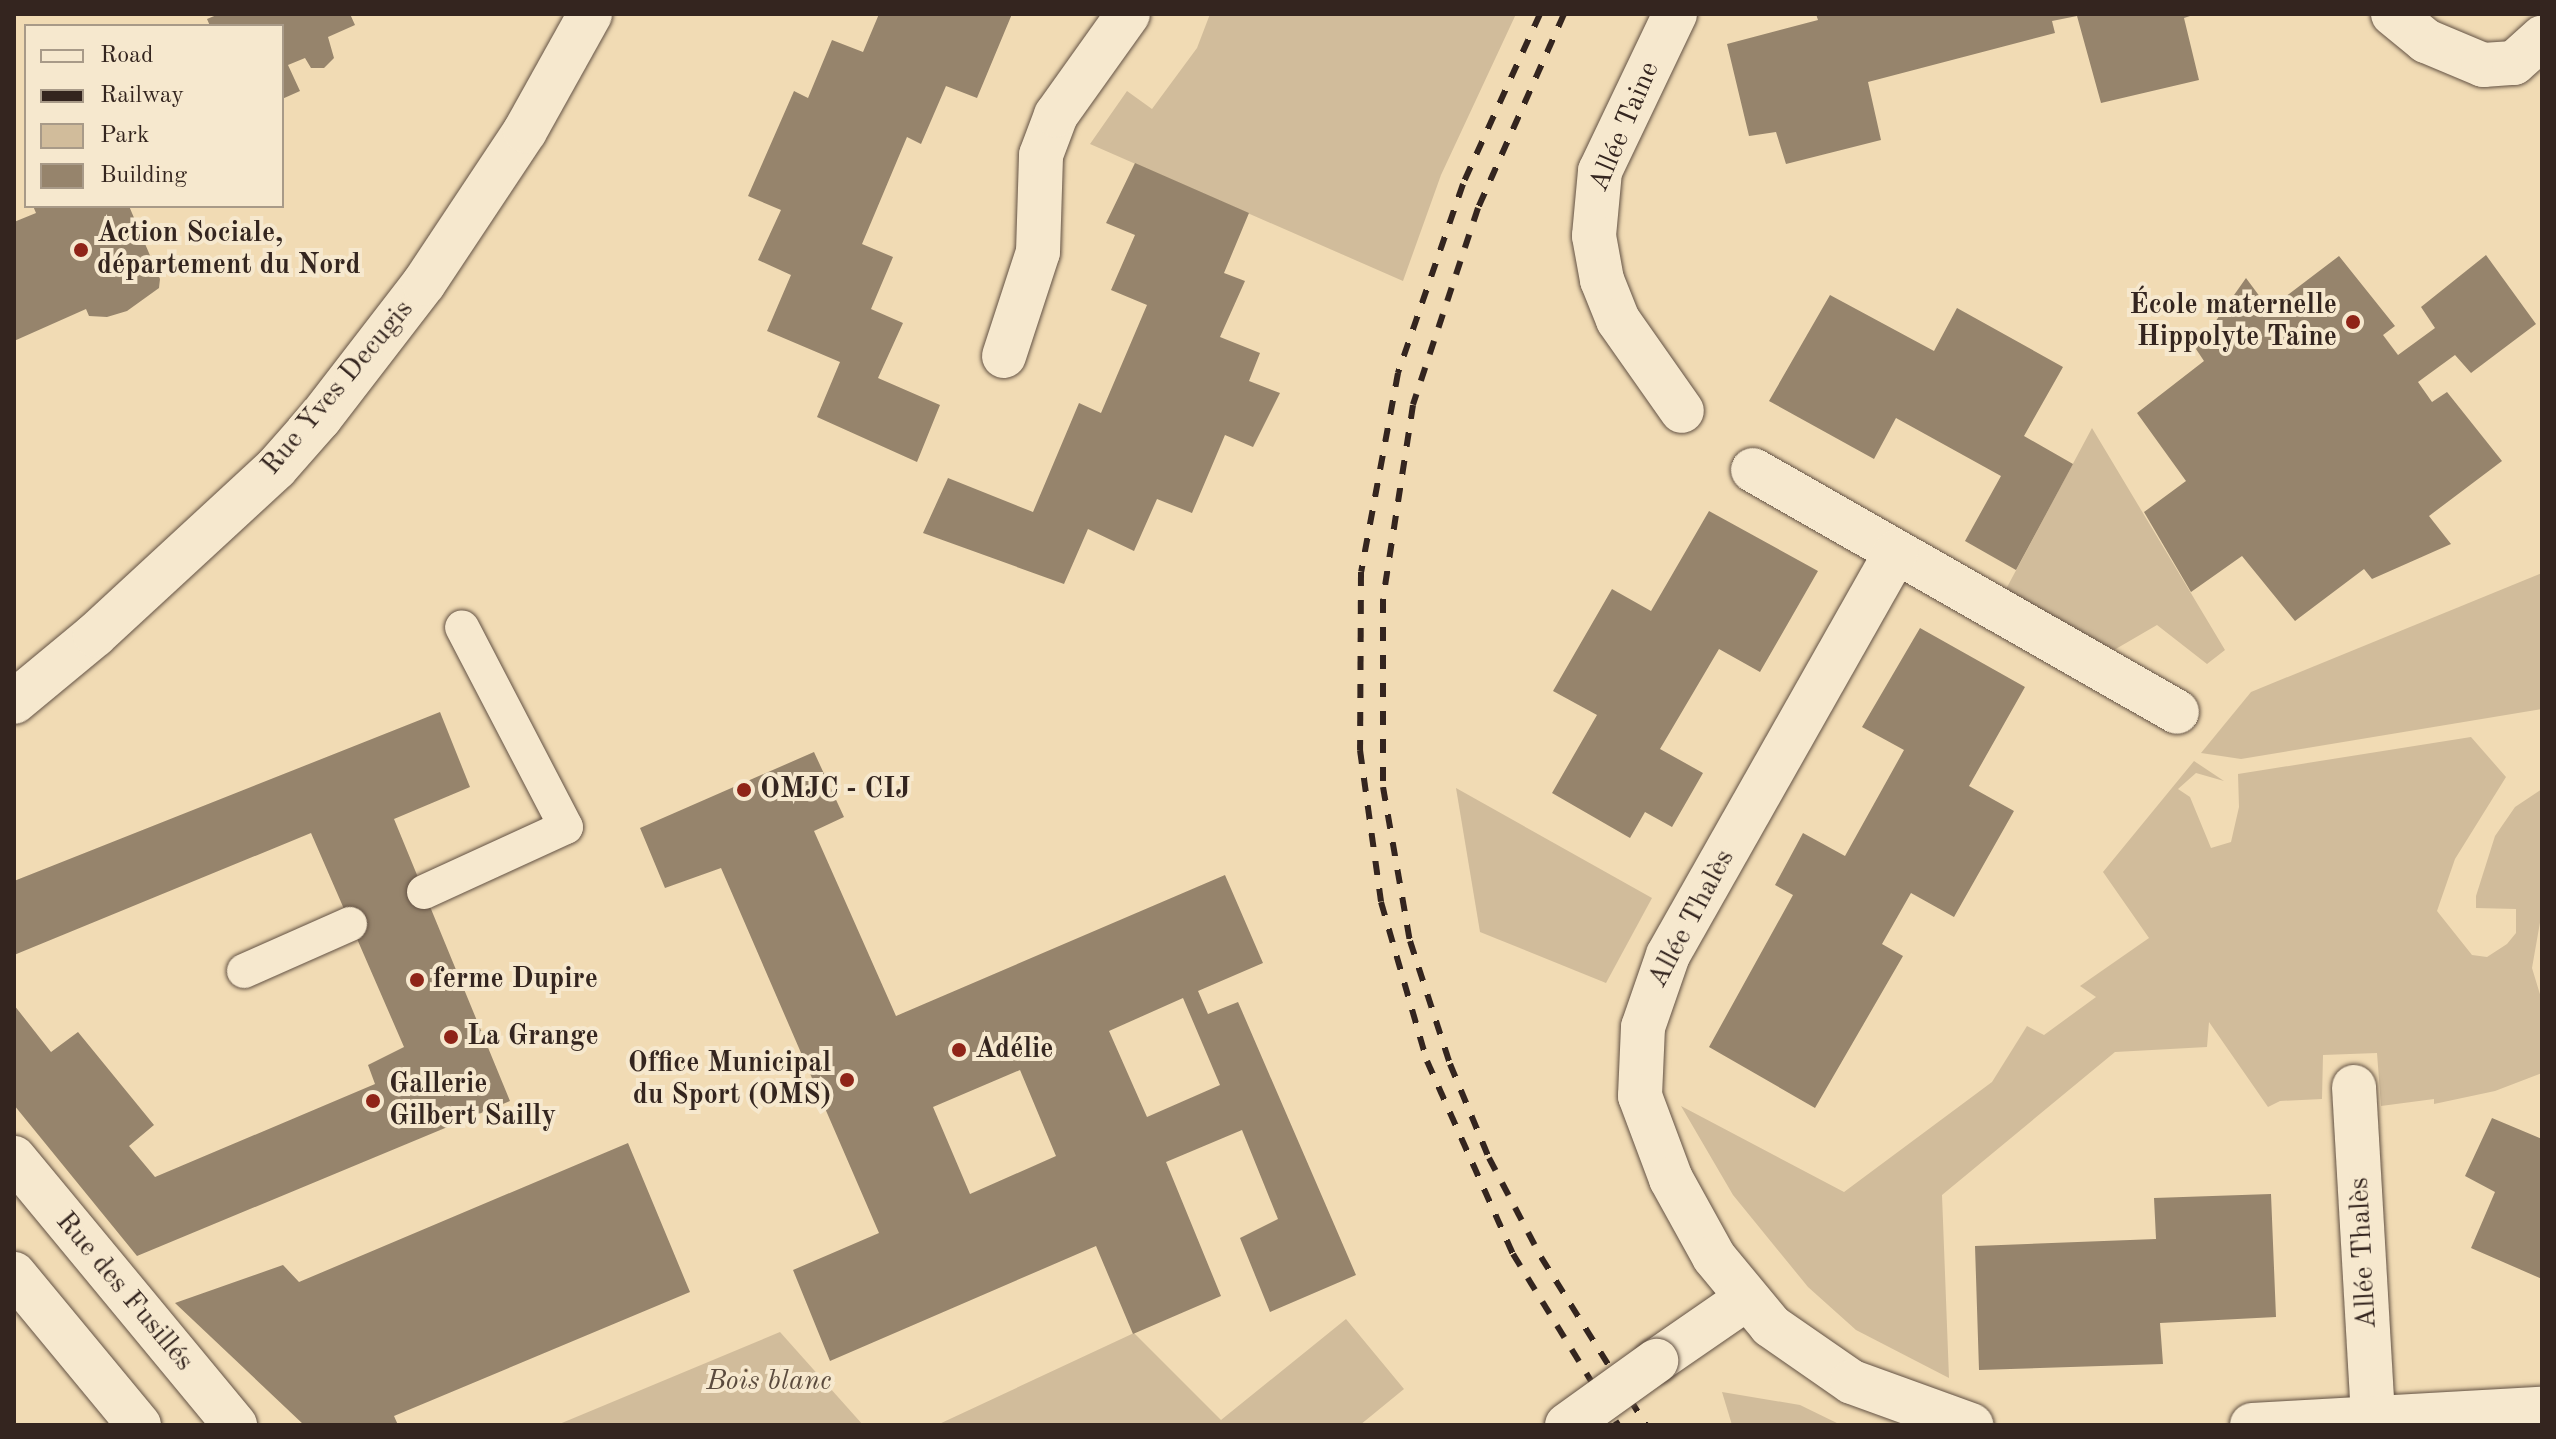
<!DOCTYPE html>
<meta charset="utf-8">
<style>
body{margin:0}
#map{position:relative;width:2556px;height:1439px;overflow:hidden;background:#f1dbb4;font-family:"Old Standard TT",serif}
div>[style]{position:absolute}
.green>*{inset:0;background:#d1bc9b}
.building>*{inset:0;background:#96846c}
.roads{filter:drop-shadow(0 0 2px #635244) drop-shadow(0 0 2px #635244)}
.service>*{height:34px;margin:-17px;padding:0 17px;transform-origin:17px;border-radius:17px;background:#f6e8ce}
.minor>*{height:44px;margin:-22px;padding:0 22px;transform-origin:22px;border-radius:22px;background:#f6e8ce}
.tertiary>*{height:44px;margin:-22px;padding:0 22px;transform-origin:22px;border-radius:22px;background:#f6e8ce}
.secondary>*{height:44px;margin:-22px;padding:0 22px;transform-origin:22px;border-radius:22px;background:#f6e8ce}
.rail>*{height:6px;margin-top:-3px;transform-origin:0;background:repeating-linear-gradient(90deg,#34251f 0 14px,transparent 0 28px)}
.bridges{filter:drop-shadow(0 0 2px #635244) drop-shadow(0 0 2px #635244)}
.minor-bridge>*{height:44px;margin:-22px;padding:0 22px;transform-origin:22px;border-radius:22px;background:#f6e8ce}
.dots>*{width:22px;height:22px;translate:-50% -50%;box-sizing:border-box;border:4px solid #f6e8ce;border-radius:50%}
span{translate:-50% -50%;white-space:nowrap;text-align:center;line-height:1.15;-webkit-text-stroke:8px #f6e8ce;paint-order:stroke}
.street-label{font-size:28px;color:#34251f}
.poi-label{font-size:28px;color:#34251f;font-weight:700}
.left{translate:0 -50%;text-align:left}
.right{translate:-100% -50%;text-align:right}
.park-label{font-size:28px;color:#5b4b3e;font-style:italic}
.frame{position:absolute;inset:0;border:16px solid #34251f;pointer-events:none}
.legend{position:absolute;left:24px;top:24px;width:260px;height:184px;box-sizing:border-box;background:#f6e8ce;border:2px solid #a89a88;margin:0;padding:10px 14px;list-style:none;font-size:24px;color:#34251f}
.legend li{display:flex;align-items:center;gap:16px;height:40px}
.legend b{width:40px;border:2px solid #a89a88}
</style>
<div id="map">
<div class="green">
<div style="clip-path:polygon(1210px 14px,1516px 14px,1441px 175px,1403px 281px,1090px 144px,1127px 91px,1152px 109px,1197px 48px)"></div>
<div style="clip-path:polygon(2092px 428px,2225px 650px,2207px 664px,2157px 625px,2114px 650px,2005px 591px)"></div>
<div style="clip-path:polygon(2542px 573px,2542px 709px,2241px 759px,2201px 753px,2251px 692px)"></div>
<div style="clip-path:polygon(2471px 737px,2506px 777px,2455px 859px,2437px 911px,2472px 955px,2487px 957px,2507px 944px,2516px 933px,2516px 909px,2476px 908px,2476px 896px,2495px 836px,2515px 807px,2542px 789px,2542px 911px,2532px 968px,2542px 1001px,2542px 1073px,2495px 1091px,2434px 1104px,2434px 1099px,2381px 1106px,2377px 1053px,2323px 1055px,2322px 1099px,2280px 1101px,2268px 1107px,2209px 1022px,2207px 1047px,2115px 1052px,1942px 1195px,1949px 1378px,1856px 1330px,1808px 1287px,1733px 1195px,1681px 1106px,1844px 1192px,1992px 1082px,2027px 1026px,2044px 1035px,2096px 997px,2080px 986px,2149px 938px,2103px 872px,2194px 761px,2224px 781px,2196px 773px,2178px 789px,2190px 797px,2211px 848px,2231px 842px,2239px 807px,2238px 774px)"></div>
<div style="clip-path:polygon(1456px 788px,1652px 898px,1606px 983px,1480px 932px)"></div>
<div style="clip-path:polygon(1346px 1319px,1404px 1389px,1360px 1425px,937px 1425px,1134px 1333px,1221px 1420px)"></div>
<div style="clip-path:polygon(780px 1332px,863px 1425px,557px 1425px)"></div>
<div style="clip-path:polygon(1722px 1392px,1800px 1405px,1841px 1425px,1732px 1425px)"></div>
</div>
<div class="building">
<div style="clip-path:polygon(219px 14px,350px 14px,355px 25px,328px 37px,334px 58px,324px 68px,311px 68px,305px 58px,288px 65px,300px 91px,282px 99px,282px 26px,210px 26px,207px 19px)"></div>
<div style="clip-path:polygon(879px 14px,1012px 14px,977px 98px,946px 86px,921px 144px,907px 137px,862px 244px,893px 257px,871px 309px,903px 323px,878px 378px,940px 405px,917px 462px,817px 417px,840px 362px,767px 331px,791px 275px,758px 260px,781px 210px,748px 196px,794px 91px,808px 98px,832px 40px,863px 52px)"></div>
<div style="clip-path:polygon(1816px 14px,2196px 14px,2184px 18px,2199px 80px,2101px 103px,2077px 16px,2052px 21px,2055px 33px,1868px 82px,1881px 140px,1786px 164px,1776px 132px,1749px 136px,1727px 44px,1818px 20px)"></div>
<div style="clip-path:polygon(1135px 163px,1249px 213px,1224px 273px,1245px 281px,1220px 337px,1260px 353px,1249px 381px,1280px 393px,1253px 447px,1225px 435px,1192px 513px,1157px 499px,1134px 551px,1088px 529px,1064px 584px,923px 533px,948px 478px,1033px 512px,1079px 403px,1101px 413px,1147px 305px,1111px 290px,1135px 235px,1106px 223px)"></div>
<div style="clip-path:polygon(33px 206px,129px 206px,160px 279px,159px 288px,127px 311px,107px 317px,89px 316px,86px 309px,14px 341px,14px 222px,36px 213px)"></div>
<div style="clip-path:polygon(2486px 255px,2536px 324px,2471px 373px,2455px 355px,2418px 382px,2432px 402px,2447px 392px,2502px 461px,2429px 516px,2451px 544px,2372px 579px,2364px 569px,2295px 621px,2242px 556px,2191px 592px,2144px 512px,2186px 481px,2137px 413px,2204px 361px,2196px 349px,2246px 278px,2269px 309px,2339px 256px,2395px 326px,2383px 335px,2398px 355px,2435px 328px,2421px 307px)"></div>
<div style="clip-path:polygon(1830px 295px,1934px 351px,1957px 308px,2063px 367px,2024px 436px,2073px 464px,2016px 570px,1965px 541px,2001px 476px,1896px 418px,1874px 459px,1769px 401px)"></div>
<div style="clip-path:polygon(1709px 511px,1818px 571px,1760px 672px,1719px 649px,1660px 749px,1703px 773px,1672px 827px,1645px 812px,1630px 838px,1552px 793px,1597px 715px,1553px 691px,1612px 589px,1651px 611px)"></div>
<div style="clip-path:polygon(1920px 628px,2025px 687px,1969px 786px,2014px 811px,1954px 917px,1911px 893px,1882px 944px,1903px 956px,1815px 1108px,1709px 1047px,1793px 895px,1775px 885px,1803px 833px,1845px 856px,1904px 750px,1862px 727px)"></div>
<div style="clip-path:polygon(440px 712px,470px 787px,394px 819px,510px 1101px,137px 1256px,14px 1105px,14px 1005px,51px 1052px,78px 1032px,154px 1125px,129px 1146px,155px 1177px,375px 1084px,368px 1065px,404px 1047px,311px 833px,14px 955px,14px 881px)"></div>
<div style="clip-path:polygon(evenodd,814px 752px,844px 817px,814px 831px,896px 1016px,1225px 875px,1263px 963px,1198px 991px,1208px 1014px,1238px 1002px,1356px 1275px,1270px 1312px,1240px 1238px,1278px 1219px,1242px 1130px,1166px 1162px,1221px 1296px,1133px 1334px,1096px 1246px,830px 1361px,793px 1270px,879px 1233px,721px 868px,665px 888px,640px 828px,814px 752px,1183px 998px,1220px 1085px,1147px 1117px,1109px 1031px,1183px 998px,814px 752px,1020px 1070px,1056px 1156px,970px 1194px,933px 1107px,1020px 1070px)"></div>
<div style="clip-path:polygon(2492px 1118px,2542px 1139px,2542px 1279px,2471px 1248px,2495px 1192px,2465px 1176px)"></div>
<div style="clip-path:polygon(628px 1143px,690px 1292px,394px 1416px,398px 1425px,304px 1425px,175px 1303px,283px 1265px,299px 1282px)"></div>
<div style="clip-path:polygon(2271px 1194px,2276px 1317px,2160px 1323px,2163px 1364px,1979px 1370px,1975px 1246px,2156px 1239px,2154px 1198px)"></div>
</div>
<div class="roads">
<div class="service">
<div style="left:424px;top:892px;width:156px;rotate:-24.6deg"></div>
<div style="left:566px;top:827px;width:225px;rotate:-117.5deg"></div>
<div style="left:244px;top:971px;width:116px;rotate:-23.9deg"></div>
</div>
<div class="minor">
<div style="left:1675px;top:14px;width:174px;rotate:115.5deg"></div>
<div style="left:1600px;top:171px;width:65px;rotate:95.3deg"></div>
<div style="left:1594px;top:236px;width:45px;rotate:79.7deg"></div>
<div style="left:1602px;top:280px;width:43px;rotate:68.2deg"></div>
<div style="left:1618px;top:320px;width:111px;rotate:54.9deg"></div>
<div style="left:2393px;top:14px;width:43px;rotate:39.3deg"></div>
<div style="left:2426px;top:41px;width:62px;rotate:22.8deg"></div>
<div style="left:2483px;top:65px;width:31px;rotate:-4deg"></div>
<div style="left:2514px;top:63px;width:38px;rotate:-42deg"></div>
<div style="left:1004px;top:356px;width:109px;rotate:-71.9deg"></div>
<div style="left:1038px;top:252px;width:97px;rotate:-88.2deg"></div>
<div style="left:1041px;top:155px;width:43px;rotate:-69.4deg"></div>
<div style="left:1056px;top:115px;width:124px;rotate:-54.5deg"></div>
<div style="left:1753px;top:470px;width:488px;rotate:29.7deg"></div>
<div style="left:1896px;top:552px;width:463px;rotate:119.5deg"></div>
<div style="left:1668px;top:955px;width:76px;rotate:109.1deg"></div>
<div style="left:1643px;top:1027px;width:69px;rotate:92.5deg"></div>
<div style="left:1640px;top:1096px;width:89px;rotate:69.5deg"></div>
<div style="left:1671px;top:1179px;width:89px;rotate:61.1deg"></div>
<div style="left:1714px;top:1257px;width:89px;rotate:50.4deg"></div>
<div style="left:1771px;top:1326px;width:98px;rotate:34.7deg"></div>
<div style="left:1852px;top:1382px;width:127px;rotate:19.9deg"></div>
<div style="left:2354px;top:1087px;width:333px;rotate:86.7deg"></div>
<div style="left:1656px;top:1361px;width:109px;rotate:-34.6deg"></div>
<div style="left:2252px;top:1425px;width:290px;rotate:-3.2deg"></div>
</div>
<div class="tertiary">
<div style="left:14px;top:702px;width:105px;rotate:-39.6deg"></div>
<div style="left:95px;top:635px;width:246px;rotate:-42.7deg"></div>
<div style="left:276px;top:468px;width:67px;rotate:-48.7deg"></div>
<div style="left:320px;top:418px;width:170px;rotate:-52.4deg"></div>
<div style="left:424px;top:283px;width:182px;rotate:-56.4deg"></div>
<div style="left:525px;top:131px;width:134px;rotate:-60.9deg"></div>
</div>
<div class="secondary">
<div style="left:14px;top:1158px;width:347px;rotate:50.4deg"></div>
<div style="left:14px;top:1274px;width:196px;rotate:50.4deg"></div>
</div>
</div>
<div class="rail">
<div style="left:1540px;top:14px;width:187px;rotate:114.4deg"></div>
<div style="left:1463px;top:184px;width:200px;rotate:109deg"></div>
<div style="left:1398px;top:373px;width:202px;rotate:100.5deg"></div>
<div style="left:1361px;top:572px;width:178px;rotate:90.3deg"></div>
<div style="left:1360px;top:750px;width:153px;rotate:82.1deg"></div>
<div style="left:1381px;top:902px;width:166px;rotate:73.9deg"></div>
<div style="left:1427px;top:1061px;width:211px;rotate:66deg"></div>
<div style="left:1513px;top:1254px;width:201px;rotate:58.4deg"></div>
<div style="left:1564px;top:14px;width:212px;rotate:113.9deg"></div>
<div style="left:1478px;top:208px;width:207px;rotate:108.3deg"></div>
<div style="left:1413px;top:405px;width:196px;rotate:98.8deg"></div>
<div style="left:1383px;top:599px;width:188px;rotate:90deg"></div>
<div style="left:1383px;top:787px;width:156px;rotate:80.1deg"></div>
<div style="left:1410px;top:941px;width:129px;rotate:72deg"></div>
<div style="left:1450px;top:1064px;width:102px;rotate:67.5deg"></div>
<div style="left:1489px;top:1158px;width:112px;rotate:62.3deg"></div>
<div style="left:1541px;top:1257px;width:198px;rotate:58deg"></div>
</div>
<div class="bridges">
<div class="minor-bridge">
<div style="left:1567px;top:1425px;width:110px;rotate:-35.7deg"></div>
</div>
</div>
<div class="dots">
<div style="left:81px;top:250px;background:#8f2418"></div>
<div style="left:2353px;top:322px;background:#8f2418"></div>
<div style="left:744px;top:790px;background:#8f2418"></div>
<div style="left:417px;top:980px;background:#8f2418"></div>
<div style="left:451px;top:1037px;background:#8f2418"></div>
<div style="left:959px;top:1050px;background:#8f2418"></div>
<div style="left:847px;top:1080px;background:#8f2418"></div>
<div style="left:373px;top:1101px;background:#8f2418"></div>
</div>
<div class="street-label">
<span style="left:1625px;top:127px;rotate:-67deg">Allée Taine</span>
<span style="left:338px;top:388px;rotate:-50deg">Rue Yves Decugis</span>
<span style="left:1692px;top:919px;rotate:-62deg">Allée Thalès</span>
<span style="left:2364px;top:1253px;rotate:-93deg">Allée Thalès</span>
<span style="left:124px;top:1292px;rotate:50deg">Rue des Fusillés</span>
</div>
<div class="poi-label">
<span class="left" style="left:97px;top:250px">Action Sociale,<br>département du Nord</span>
<span class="right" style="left:2337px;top:322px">École maternelle<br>Hippolyte Taine</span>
<span class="left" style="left:760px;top:790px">OMJC - CIJ</span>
<span class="left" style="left:433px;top:980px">ferme Dupire</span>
<span class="left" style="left:467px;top:1037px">La Grange</span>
<span class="left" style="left:975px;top:1050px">Adélie</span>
<span class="right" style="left:831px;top:1080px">Office Municipal<br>du Sport (OMS)</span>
<span class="left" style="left:389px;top:1101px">Gallerie<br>Gilbert Sailly</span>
</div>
<div class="park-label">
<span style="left:769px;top:1382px">Bois blanc</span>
</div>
<div class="frame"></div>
<ul class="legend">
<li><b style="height:10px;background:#f6e8ce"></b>Road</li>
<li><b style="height:10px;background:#34251f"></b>Railway</li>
<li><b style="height:22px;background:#d1bc9b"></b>Park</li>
<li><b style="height:22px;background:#96846c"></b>Building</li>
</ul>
</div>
